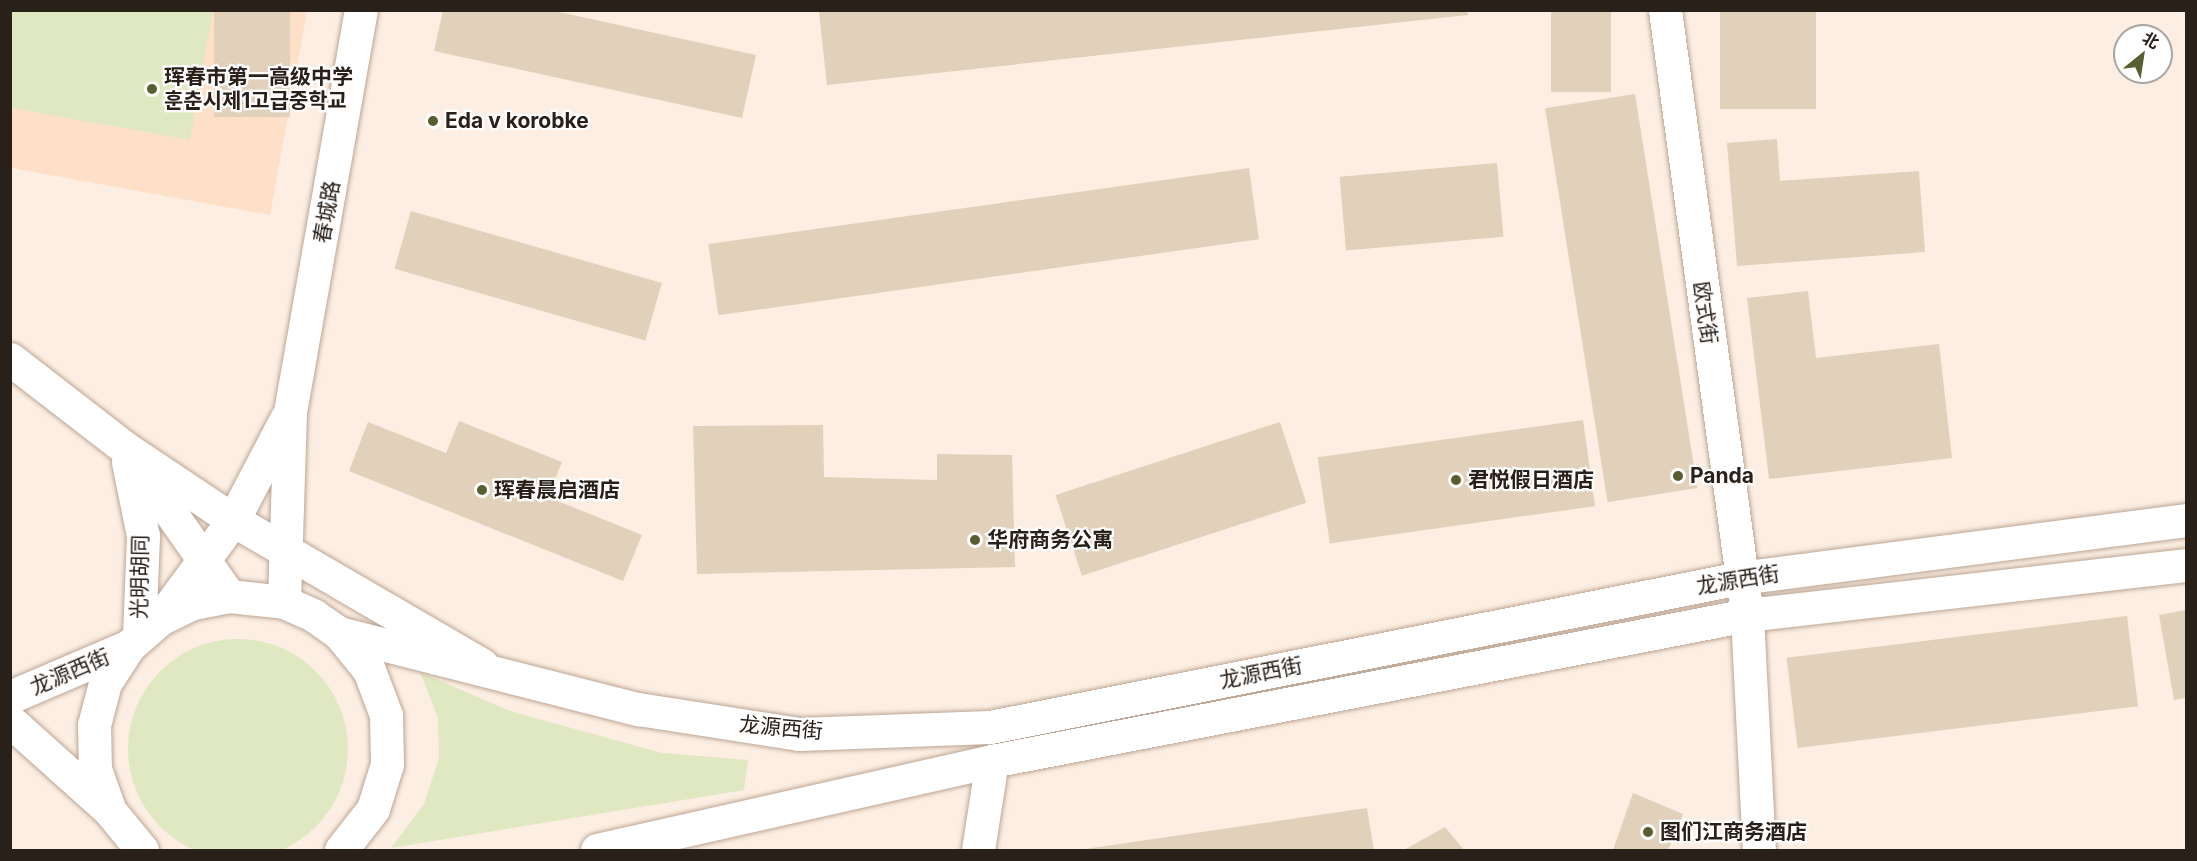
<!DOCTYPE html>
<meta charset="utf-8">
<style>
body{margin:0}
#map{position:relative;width:2197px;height:861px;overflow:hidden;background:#fceee2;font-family:Inter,"Noto Sans SC","Noto Sans KR",sans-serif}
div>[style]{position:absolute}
.built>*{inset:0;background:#fee0c8}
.green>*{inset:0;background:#e0e8c1}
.round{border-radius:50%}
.building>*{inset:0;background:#e1d1ba;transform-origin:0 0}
.roads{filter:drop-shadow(0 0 2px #bca594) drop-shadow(0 0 2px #bca594)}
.minor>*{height:33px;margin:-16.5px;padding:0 16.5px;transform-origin:16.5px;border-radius:16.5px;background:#fff}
.tertiary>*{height:33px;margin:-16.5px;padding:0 16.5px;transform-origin:16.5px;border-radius:16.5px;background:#fff}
.secondary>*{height:33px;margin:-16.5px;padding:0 16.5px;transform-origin:16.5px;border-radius:16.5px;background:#fff}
.dots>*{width:16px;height:16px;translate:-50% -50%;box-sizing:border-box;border:3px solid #fefefe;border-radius:50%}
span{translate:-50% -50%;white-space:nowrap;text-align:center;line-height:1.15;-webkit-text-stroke:4.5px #fefefe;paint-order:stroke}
.poi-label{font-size:21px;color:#292019;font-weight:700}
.left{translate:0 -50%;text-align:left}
.street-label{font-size:21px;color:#292019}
.frame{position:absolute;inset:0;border:12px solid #292019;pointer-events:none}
.north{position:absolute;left:2113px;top:24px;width:60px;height:60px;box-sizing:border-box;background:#fefefe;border:2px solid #a9a5a2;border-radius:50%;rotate:30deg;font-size:16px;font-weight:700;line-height:24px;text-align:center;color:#292019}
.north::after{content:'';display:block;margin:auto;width:21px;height:27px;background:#585e2d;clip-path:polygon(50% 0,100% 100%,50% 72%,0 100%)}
</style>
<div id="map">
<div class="built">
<div style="clip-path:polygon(10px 11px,307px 11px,270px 215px,11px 168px)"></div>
</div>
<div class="green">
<div style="clip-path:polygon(10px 11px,213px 11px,190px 140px,11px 108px)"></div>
<div class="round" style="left:128px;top:639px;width:220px;height:220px"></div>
<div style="clip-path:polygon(420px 672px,510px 711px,662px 753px,748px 760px,744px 790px,391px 848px,424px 804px,439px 758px,438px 718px)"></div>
</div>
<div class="building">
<div style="left:214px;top:10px;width:76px;height:107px"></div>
<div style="clip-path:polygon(443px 10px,550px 10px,756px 55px,742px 118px,434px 51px)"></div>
<div style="clip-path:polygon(835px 10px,1467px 10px,1468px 15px,827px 85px,819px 12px)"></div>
<div style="left:1551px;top:10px;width:60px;height:82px"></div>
<div style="left:1720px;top:10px;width:96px;height:99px"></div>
<div style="left:1635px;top:94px;width:399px;height:91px;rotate:81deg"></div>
<div style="clip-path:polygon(1777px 139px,1780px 181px,1919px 171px,1925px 252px,1737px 266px,1727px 143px)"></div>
<div style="left:1497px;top:163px;width:74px;height:158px;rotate:85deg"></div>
<div style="left:1249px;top:168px;width:72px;height:546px;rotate:82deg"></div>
<div style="left:411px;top:211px;width:261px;height:60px;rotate:16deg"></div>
<div style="clip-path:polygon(1808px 291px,1816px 358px,1939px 344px,1952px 458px,1769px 479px,1747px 298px)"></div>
<div style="left:1583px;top:420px;width:87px;height:268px;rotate:82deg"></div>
<div style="clip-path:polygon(459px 421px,562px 462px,548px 497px,642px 535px,623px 581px,349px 471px,368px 422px,446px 453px)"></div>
<div style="left:1280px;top:422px;width:85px;height:236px;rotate:72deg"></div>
<div style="clip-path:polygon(823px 425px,824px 477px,937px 480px,937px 454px,1012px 455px,1015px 567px,697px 574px,693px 426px)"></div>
<div style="clip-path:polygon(2186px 610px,2186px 698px,2174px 700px,2159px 615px)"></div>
<div style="left:2127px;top:616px;width:91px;height:343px;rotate:83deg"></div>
<div style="clip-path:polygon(1633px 793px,1683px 814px,1668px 850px,1613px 850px)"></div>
<div style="clip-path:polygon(1367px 808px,1374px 850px,1085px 850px,1085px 849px)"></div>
<div style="clip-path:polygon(1445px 827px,1464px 850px,1404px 850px)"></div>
</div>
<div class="roads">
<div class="minor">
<div style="left:1665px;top:10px;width:611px;rotate:82.28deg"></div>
<div style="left:1747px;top:615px;width:235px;rotate:87.1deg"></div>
<div style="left:10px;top:359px;width:145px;rotate:37.7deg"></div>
<div style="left:125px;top:448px;width:181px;rotate:54.9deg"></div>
<div style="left:128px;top:462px;width:76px;rotate:78.5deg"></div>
<div style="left:143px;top:536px;width:100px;rotate:92.3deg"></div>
<div style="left:978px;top:850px;width:90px;rotate:-81.1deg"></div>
</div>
<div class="tertiary">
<div style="left:125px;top:448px;width:130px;rotate:33.7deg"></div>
<div style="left:233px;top:520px;width:288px;rotate:30.2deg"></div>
<div style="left:284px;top:602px;width:190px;rotate:-88.2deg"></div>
<div style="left:290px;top:412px;width:408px;rotate:-80deg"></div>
<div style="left:160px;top:619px;width:123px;rotate:-53.6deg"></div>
<div style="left:233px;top:520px;width:114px;rotate:-62.3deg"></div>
</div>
<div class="secondary">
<div style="left:339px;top:633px;width:309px;rotate:14.3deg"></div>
<div style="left:638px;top:709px;width:163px;rotate:8.8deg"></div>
<div style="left:799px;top:734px;width:191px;rotate:-2.1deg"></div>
<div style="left:990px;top:727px;width:765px;rotate:-11.24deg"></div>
<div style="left:1740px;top:578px;width:450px;rotate:-7.4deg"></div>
<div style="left:10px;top:697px;width:129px;rotate:-23.2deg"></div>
<div style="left:10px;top:721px;width:130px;rotate:41.9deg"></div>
<div style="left:142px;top:850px;width:50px;rotate:-129.4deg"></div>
<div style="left:110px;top:811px;width:45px;rotate:-109.7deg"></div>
<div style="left:95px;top:769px;width:44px;rotate:-91.3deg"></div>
<div style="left:94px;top:725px;width:43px;rotate:-75.3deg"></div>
<div style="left:105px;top:683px;width:44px;rotate:-57deg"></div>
<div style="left:129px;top:646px;width:41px;rotate:-41.1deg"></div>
<div style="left:160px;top:619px;width:37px;rotate:-26deg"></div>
<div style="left:193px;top:603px;width:37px;rotate:-11deg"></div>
<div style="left:229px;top:596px;width:55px;rotate:6.2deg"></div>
<div style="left:284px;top:602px;width:32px;rotate:24deg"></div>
<div style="left:313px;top:615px;width:32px;rotate:35deg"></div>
<div style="left:339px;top:633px;width:48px;rotate:51deg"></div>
<div style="left:369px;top:670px;width:48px;rotate:69.3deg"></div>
<div style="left:386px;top:715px;width:49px;rotate:88.8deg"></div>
<div style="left:387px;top:764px;width:47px;rotate:107.3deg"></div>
<div style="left:373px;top:809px;width:52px;rotate:128deg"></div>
<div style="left:597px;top:850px;width:405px;rotate:-12.7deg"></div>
<div style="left:992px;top:761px;width:769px;rotate:-10.94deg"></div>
<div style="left:1747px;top:615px;width:442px;rotate:-6.5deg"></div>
</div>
</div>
<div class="dots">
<div style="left:152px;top:89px;background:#585e2d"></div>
<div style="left:433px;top:121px;background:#585e2d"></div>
<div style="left:1678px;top:476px;background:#585e2d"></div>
<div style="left:1456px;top:480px;background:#585e2d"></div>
<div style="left:482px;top:490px;background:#585e2d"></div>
<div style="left:975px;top:540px;background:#585e2d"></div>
<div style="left:1648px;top:832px;background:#585e2d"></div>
</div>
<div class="poi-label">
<span class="left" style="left:164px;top:89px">珲春市第一高级中学<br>훈춘시제1고급중학교</span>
<span class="left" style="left:445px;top:121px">Eda v korobke</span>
<span class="left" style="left:1690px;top:476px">Panda</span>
<span class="left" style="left:1468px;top:480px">君悦假日酒店</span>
<span class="left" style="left:494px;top:490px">珲春晨启酒店</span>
<span class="left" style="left:987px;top:540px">华府商务公寓</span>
<span class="left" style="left:1660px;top:832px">图们江商务酒店</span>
</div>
<div class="street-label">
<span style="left:327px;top:212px;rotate:-80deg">春城路</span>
<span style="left:1705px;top:313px;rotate:82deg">欧式街</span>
<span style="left:140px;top:577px;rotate:-89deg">光明胡同</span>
<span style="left:1738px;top:580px;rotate:-9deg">龙源西街</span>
<span style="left:70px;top:672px;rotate:-23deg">龙源西街</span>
<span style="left:1261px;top:673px;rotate:-11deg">龙源西街</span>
<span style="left:781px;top:728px;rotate:5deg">龙源西街</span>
</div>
<div class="frame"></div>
<div class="north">北</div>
</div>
